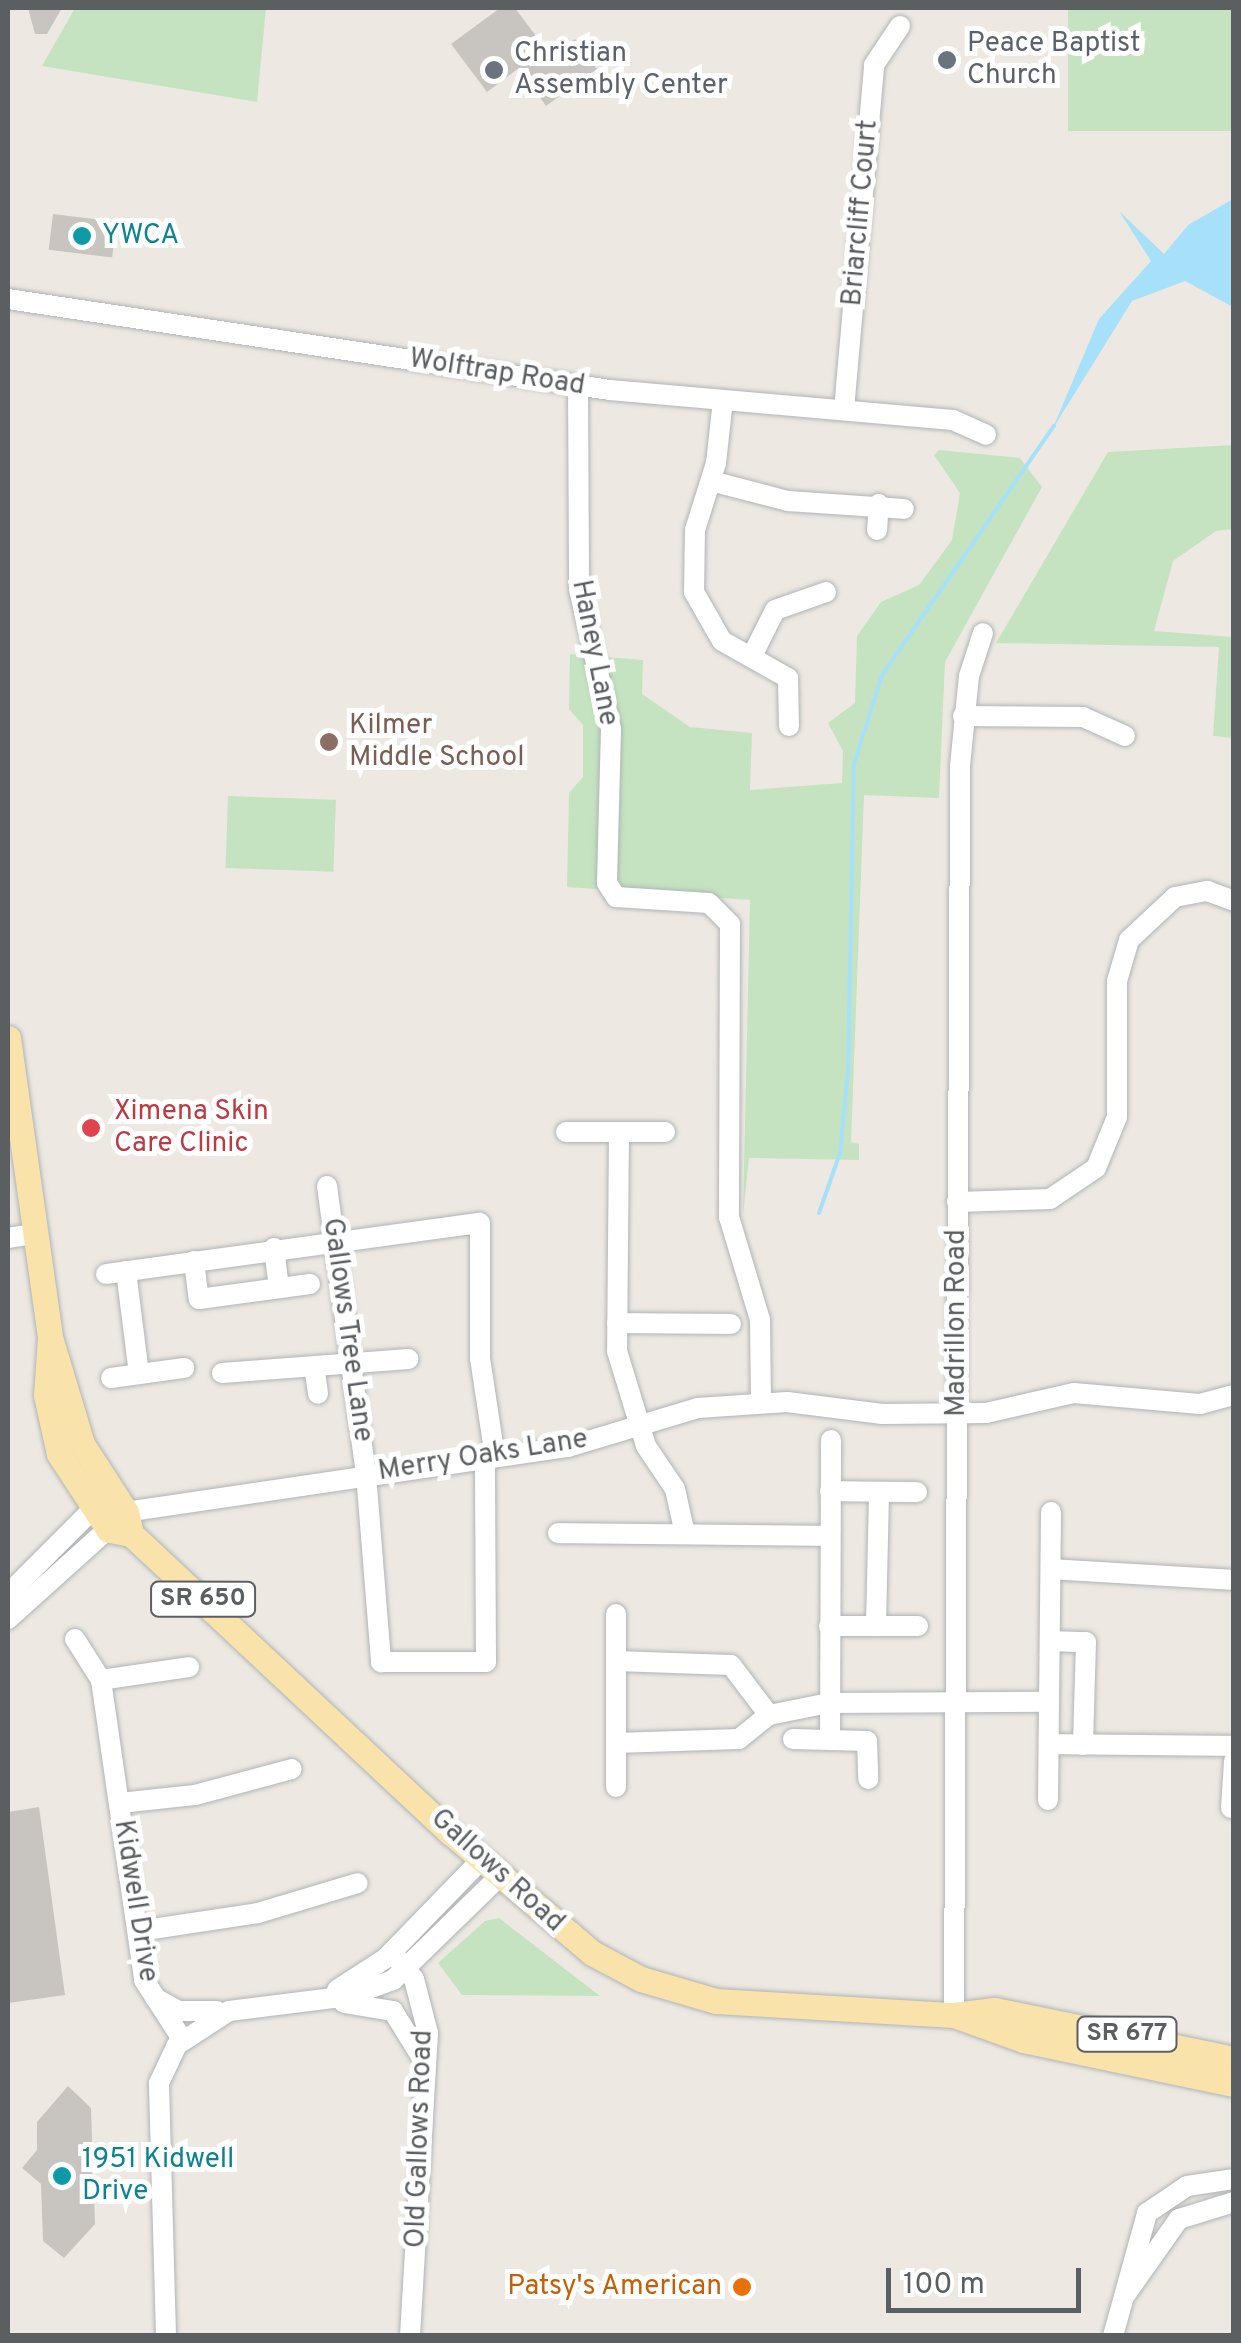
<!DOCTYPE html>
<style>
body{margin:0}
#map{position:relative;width:1241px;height:2343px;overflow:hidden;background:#ede9e2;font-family:Overpass,sans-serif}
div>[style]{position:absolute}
.green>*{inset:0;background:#c5e3c0;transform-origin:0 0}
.water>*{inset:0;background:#a6e0f9}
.stream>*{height:4px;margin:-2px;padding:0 2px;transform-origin:2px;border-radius:2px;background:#a6e0f9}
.building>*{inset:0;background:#c8c4c0;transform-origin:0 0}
.roads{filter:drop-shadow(0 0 2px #b0b4b7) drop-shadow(0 0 2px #b0b4b7)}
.minor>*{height:20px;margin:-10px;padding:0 10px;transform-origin:10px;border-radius:10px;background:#fff}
.major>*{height:25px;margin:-12.5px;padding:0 12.5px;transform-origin:12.5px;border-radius:12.5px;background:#fae3aa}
.dots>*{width:28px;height:28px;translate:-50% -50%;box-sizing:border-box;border:5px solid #fff;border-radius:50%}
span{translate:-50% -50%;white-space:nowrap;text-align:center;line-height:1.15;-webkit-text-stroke:10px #fff;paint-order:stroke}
.shield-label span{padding:2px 8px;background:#fff;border:2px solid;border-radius:8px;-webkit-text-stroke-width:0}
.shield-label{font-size:25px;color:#5b5f62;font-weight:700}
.worship-label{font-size:28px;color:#5b616d}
.left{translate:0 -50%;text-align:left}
.street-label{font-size:28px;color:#5b5f62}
.culture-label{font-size:28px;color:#0d838f}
.education-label{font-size:28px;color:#785e54}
.health-label{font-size:28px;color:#be3a42}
.food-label{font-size:28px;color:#c56008}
.right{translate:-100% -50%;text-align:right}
.frame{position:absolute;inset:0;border:10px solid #5b5f62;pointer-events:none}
.scale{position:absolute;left:886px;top:2268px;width:195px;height:45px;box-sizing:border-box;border:5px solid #5b5f62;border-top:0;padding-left:12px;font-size:30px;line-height:35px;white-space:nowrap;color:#5b5f62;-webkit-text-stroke:8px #fff;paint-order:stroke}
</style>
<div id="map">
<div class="green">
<div style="clip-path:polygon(75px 8px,266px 8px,257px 102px,42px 66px)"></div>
<div style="left:1068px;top:8px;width:165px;height:123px"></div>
<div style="clip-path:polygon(1233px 445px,1233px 529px,1216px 531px,1173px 561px,1154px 631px,1233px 637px,1233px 738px,1213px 736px,1219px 647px,996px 643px,1108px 452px)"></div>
<div style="clip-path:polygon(939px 450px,1020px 458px,1042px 487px,945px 662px,939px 798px,864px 795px,851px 1142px,859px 1144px,859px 1160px,749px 1158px,743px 1215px,750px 900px,567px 887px,569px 793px,583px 777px,583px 725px,569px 709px,570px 654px,643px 660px,642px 694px,690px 727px,752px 733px,750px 790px,842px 783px,843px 751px,828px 723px,855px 703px,857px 636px,881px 602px,919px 585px,952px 540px,960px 493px,934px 455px)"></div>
<div style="left:228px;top:796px;width:108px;height:72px;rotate:2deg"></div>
<div style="clip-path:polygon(499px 1918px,600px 1996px,462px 1995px,438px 1963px,485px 1921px)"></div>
</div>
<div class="water">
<div style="clip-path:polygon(1233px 199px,1233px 307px,1185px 281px,1132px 301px,1052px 430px,1099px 319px,1151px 261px,1119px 211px,1164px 254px,1188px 225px)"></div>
</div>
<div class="stream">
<div style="left:819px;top:1213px;width:64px;rotate:-70.7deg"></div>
<div style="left:840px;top:1153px;width:83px;rotate:-84.5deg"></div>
<div style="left:848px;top:1070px;width:306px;rotate:-88.9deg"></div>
<div style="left:854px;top:764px;width:93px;rotate:-72.5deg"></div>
<div style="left:882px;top:675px;width:303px;rotate:-55.4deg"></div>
</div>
<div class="building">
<div style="clip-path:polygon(28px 8px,62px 8px,47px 34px,35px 34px)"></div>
<div style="clip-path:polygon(500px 8px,515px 8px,551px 56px,575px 39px,597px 69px,546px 106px,519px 68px,487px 92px,451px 44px)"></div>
<div style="left:53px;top:214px;width:64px;height:36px;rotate:7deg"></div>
<div style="clip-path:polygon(39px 1807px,65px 1995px,8px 2003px,8px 1812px)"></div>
<div style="clip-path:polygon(68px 2086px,91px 2108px,95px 2224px,64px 2258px,43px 2241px,41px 2184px,22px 2168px,37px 2150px,37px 2122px)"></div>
</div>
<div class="roads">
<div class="minor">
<div style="left:8px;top:299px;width:609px;rotate:8.6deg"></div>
<div style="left:610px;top:390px;width:344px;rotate:5deg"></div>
<div style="left:953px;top:420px;width:36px;rotate:24deg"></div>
<div style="left:578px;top:385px;width:204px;rotate:89.7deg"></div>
<div style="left:579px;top:589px;width:144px;rotate:77.1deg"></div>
<div style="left:611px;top:729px;width:154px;rotate:91.5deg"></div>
<div style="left:607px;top:883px;width:17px;rotate:57deg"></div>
<div style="left:616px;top:897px;width:93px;rotate:3.7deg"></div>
<div style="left:709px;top:903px;width:30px;rotate:45deg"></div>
<div style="left:730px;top:924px;width:293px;rotate:90.2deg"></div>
<div style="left:729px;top:1217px;width:108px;rotate:73.2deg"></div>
<div style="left:760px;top:1320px;width:82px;rotate:89.3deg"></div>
<div style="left:723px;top:400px;width:63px;rotate:96.3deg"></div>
<div style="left:716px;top:463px;width:70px;rotate:107.4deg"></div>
<div style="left:695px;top:530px;width:62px;rotate:90.9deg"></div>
<div style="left:694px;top:592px;width:56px;rotate:60.3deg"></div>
<div style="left:722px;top:641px;width:76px;rotate:29.3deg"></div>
<div style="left:788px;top:678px;width:48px;rotate:88.8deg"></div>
<div style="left:844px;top:410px;width:346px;rotate:-85deg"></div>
<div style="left:874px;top:65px;width:47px;rotate:-56.3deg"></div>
<div style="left:711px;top:481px;width:80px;rotate:14.6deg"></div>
<div style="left:788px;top:501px;width:116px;rotate:3.9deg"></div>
<div style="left:877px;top:530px;width:26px;rotate:-86deg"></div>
<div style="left:752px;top:656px;width:51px;rotate:-63.4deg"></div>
<div style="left:775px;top:610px;width:54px;rotate:-19.4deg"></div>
<div style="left:963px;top:716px;width:120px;rotate:0.5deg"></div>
<div style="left:1083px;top:717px;width:46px;rotate:24.3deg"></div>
<div style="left:566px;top:1132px;width:99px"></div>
<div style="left:619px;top:1132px;width:219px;rotate:90.5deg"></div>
<div style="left:617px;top:1351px;width:99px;rotate:73deg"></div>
<div style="left:646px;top:1446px;width:52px;rotate:56deg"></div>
<div style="left:675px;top:1489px;width:46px;rotate:77.5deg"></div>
<div style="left:327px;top:1186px;width:291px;rotate:82.3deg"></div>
<div style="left:366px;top:1474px;width:189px;rotate:85.4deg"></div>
<div style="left:381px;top:1662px;width:105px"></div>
<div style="left:486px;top:1662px;width:204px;rotate:-90.3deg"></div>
<div style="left:957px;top:1202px;width:93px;rotate:-1.8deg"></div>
<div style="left:1050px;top:1199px;width:55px;rotate:-34deg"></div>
<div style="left:1096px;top:1168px;width:55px;rotate:-67.6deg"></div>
<div style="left:1117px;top:1117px;width:136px;rotate:-90deg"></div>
<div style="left:1117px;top:981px;width:43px;rotate:-73.7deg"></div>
<div style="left:1129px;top:940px;width:63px;rotate:-43.1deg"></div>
<div style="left:1175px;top:897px;width:33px;rotate:-11deg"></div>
<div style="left:1207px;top:891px;width:29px;rotate:20deg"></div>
<div style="left:8px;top:1238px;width:26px;rotate:-9deg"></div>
<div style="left:274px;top:1248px;width:40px;rotate:82.9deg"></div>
<div style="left:194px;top:1261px;width:38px;rotate:83deg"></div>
<div style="left:199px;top:1299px;width:112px;rotate:-7.7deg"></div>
<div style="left:126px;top:1271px;width:104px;rotate:82.8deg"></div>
<div style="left:106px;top:1274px;width:377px;rotate:-7.8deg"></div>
<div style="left:480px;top:1223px;width:135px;rotate:90deg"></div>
<div style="left:480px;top:1358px;width:100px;rotate:81.4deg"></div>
<div style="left:617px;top:1323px;width:114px;rotate:0.5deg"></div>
<div style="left:315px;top:1372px;width:22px;rotate:82deg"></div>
<div style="left:222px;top:1373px;width:187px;rotate:-4.3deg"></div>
<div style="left:111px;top:1378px;width:74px;rotate:-7.8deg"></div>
<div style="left:830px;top:1491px;width:87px;rotate:0.7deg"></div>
<div style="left:558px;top:1533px;width:272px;rotate:0.6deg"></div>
<div style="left:1051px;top:1569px;width:183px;rotate:3.4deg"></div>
<div style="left:8px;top:1594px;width:119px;rotate:-45deg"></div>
<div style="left:92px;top:1510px;width:34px;rotate:3deg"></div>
<div style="left:126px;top:1512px;width:447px;rotate:-8.4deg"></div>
<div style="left:568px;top:1447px;width:136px;rotate:-16.7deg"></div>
<div style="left:698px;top:1408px;width:89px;rotate:-3.9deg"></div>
<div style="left:787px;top:1402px;width:96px;rotate:7.2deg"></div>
<div style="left:882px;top:1414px;width:104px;rotate:-0.6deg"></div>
<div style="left:986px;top:1413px;width:90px;rotate:-12.8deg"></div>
<div style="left:1074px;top:1393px;width:126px;rotate:5deg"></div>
<div style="left:1200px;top:1404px;width:35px;rotate:-15deg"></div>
<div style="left:616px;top:1614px;width:173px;rotate:90deg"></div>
<div style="left:8px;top:1619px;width:148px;rotate:-42deg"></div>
<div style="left:829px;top:1626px;width:89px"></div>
<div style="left:876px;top:1626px;width:134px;rotate:-88.7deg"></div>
<div style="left:75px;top:1639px;width:49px;rotate:57.6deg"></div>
<div style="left:101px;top:1680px;width:303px;rotate:81.8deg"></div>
<div style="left:144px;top:1980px;width:70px;rotate:57.2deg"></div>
<div style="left:1050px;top:1641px;width:36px;rotate:2deg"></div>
<div style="left:1086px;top:1642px;width:103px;rotate:91.7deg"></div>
<div style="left:616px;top:1661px;width:115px;rotate:2deg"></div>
<div style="left:731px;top:1665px;width:63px;rotate:52.8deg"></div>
<div style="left:101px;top:1680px;width:89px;rotate:-8.4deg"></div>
<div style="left:793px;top:1739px;width:74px;rotate:1.5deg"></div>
<div style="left:867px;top:1741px;width:38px;rotate:88deg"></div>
<div style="left:830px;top:1740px;width:300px;rotate:-89.8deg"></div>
<div style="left:616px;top:1743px;width:123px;rotate:-1.9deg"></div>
<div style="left:739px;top:1739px;width:38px;rotate:-39deg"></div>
<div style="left:769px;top:1715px;width:61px;rotate:-11.3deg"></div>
<div style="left:829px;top:1703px;width:220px;rotate:-0.3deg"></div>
<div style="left:1049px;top:1744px;width:185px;rotate:0.6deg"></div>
<div style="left:1048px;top:1800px;width:288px;rotate:-89.4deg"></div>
<div style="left:120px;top:1803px;width:75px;rotate:-6.1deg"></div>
<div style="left:195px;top:1795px;width:100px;rotate:-15deg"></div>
<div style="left:1231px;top:1808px;width:47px;rotate:-86.3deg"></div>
<div style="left:139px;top:1931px;width:120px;rotate:-8.6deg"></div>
<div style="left:258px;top:1913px;width:104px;rotate:-16.7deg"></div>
<div style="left:392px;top:1952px;width:35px;rotate:51deg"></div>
<div style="left:414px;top:1979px;width:56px;rotate:75.5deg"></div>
<div style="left:428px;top:2033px;width:304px;rotate:93.4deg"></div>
<div style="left:337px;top:1990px;width:59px;rotate:-33.1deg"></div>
<div style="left:386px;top:1958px;width:136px;rotate:-45.9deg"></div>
<div style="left:155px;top:1998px;width:26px;rotate:29deg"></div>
<div style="left:178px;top:2011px;width:39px"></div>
<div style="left:344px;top:2003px;width:50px;rotate:9.3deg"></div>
<div style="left:393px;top:2011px;width:55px;rotate:58.3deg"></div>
<div style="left:954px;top:2015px;width:1249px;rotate:-89.72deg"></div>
<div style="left:960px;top:766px;width:90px;rotate:-84.3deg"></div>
<div style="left:969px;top:676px;width:45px;rotate:-72deg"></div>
<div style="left:1126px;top:2294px;width:92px;rotate:-54.8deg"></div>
<div style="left:1179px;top:2219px;width:58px;rotate:-17.2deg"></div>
<div style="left:166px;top:2336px;width:253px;rotate:-91.6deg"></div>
<div style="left:159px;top:2083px;width:42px;rotate:-64.7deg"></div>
<div style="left:177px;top:2045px;width:62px;rotate:-33.2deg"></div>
<div style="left:229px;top:2011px;width:121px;rotate:-7.1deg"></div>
<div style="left:349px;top:1996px;width:47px;rotate:-20deg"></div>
<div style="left:393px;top:1980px;width:149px;rotate:-44.2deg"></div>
<div style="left:1113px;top:2336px;width:128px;rotate:-74.5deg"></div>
<div style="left:1147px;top:2213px;width:48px;rotate:-34deg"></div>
<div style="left:1187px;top:2186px;width:48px;rotate:-8.5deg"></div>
</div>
<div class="major">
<div style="left:8px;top:1038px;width:302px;rotate:82deg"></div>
<div style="left:50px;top:1337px;width:112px;rotate:73.3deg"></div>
<div style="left:82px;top:1444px;width:81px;rotate:57.1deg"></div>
<div style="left:126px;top:1512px;width:23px;rotate:77deg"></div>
<div style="left:50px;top:1337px;width:58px;rotate:93.9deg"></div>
<div style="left:46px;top:1395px;width:60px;rotate:77.6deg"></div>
<div style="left:59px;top:1454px;width:91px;rotate:56.7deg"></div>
<div style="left:109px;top:1530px;width:22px;rotate:10deg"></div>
<div style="left:131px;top:1534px;width:437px;rotate:43.1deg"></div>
<div style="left:450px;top:1832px;width:187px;rotate:40.4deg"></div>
<div style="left:592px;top:1953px;width:55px;rotate:28deg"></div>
<div style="left:641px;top:1979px;width:78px;rotate:16.3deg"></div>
<div style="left:716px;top:2001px;width:238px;rotate:3.4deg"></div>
<div style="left:954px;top:2015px;width:41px;rotate:-7deg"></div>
<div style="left:995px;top:2010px;width:244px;rotate:11.6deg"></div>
<div style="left:954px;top:2015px;width:73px;rotate:19.9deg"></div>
<div style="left:1023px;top:2040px;width:216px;rotate:11.8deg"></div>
</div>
</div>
<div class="dots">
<div style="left:947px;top:60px;background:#6b7280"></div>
<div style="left:494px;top:70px;background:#6b7280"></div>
<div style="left:82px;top:236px;background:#0f9aa8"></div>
<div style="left:329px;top:742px;background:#8d6e63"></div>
<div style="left:91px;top:1128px;background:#e0444e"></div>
<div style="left:62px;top:2176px;background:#0f9aa8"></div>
<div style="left:742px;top:2287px;background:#e8710a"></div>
</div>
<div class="shield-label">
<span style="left:203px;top:1599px">SR 650</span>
<span style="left:1127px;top:2034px">SR 677</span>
</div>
<div class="worship-label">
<span class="left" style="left:967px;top:60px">Peace Baptist<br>Church</span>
<span class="left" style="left:514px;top:70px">Christian<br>Assembly Center</span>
</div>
<div class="street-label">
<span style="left:861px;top:213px;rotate:-85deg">Briarcliff Court</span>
<span style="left:497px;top:373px;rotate:9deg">Wolftrap Road</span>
<span style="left:594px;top:653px;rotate:79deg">Haney Lane</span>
<span style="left:957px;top:1323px;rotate:-90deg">Madrillon Road</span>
<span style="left:347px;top:1330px;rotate:82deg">Gallows Tree Lane</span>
<span style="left:483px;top:1456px;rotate:-9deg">Merry Oaks Lane</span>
<span style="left:497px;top:1871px;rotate:42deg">Gallows Road</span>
<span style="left:135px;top:1901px;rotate:81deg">Kidwell Drive</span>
<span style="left:420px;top:2139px;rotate:-88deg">Old Gallows Road</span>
</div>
<div class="culture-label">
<span class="left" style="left:102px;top:236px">YWCA</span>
<span class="left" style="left:82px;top:2176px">1951 Kidwell<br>Drive</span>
</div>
<div class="education-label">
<span class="left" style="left:349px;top:742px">Kilmer<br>Middle School</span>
</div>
<div class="health-label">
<span class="left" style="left:114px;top:1128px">Ximena Skin<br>Care Clinic</span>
</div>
<div class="food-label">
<span class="right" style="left:722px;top:2287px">Patsy's American</span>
</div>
<div class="frame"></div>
<div class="scale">100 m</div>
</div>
